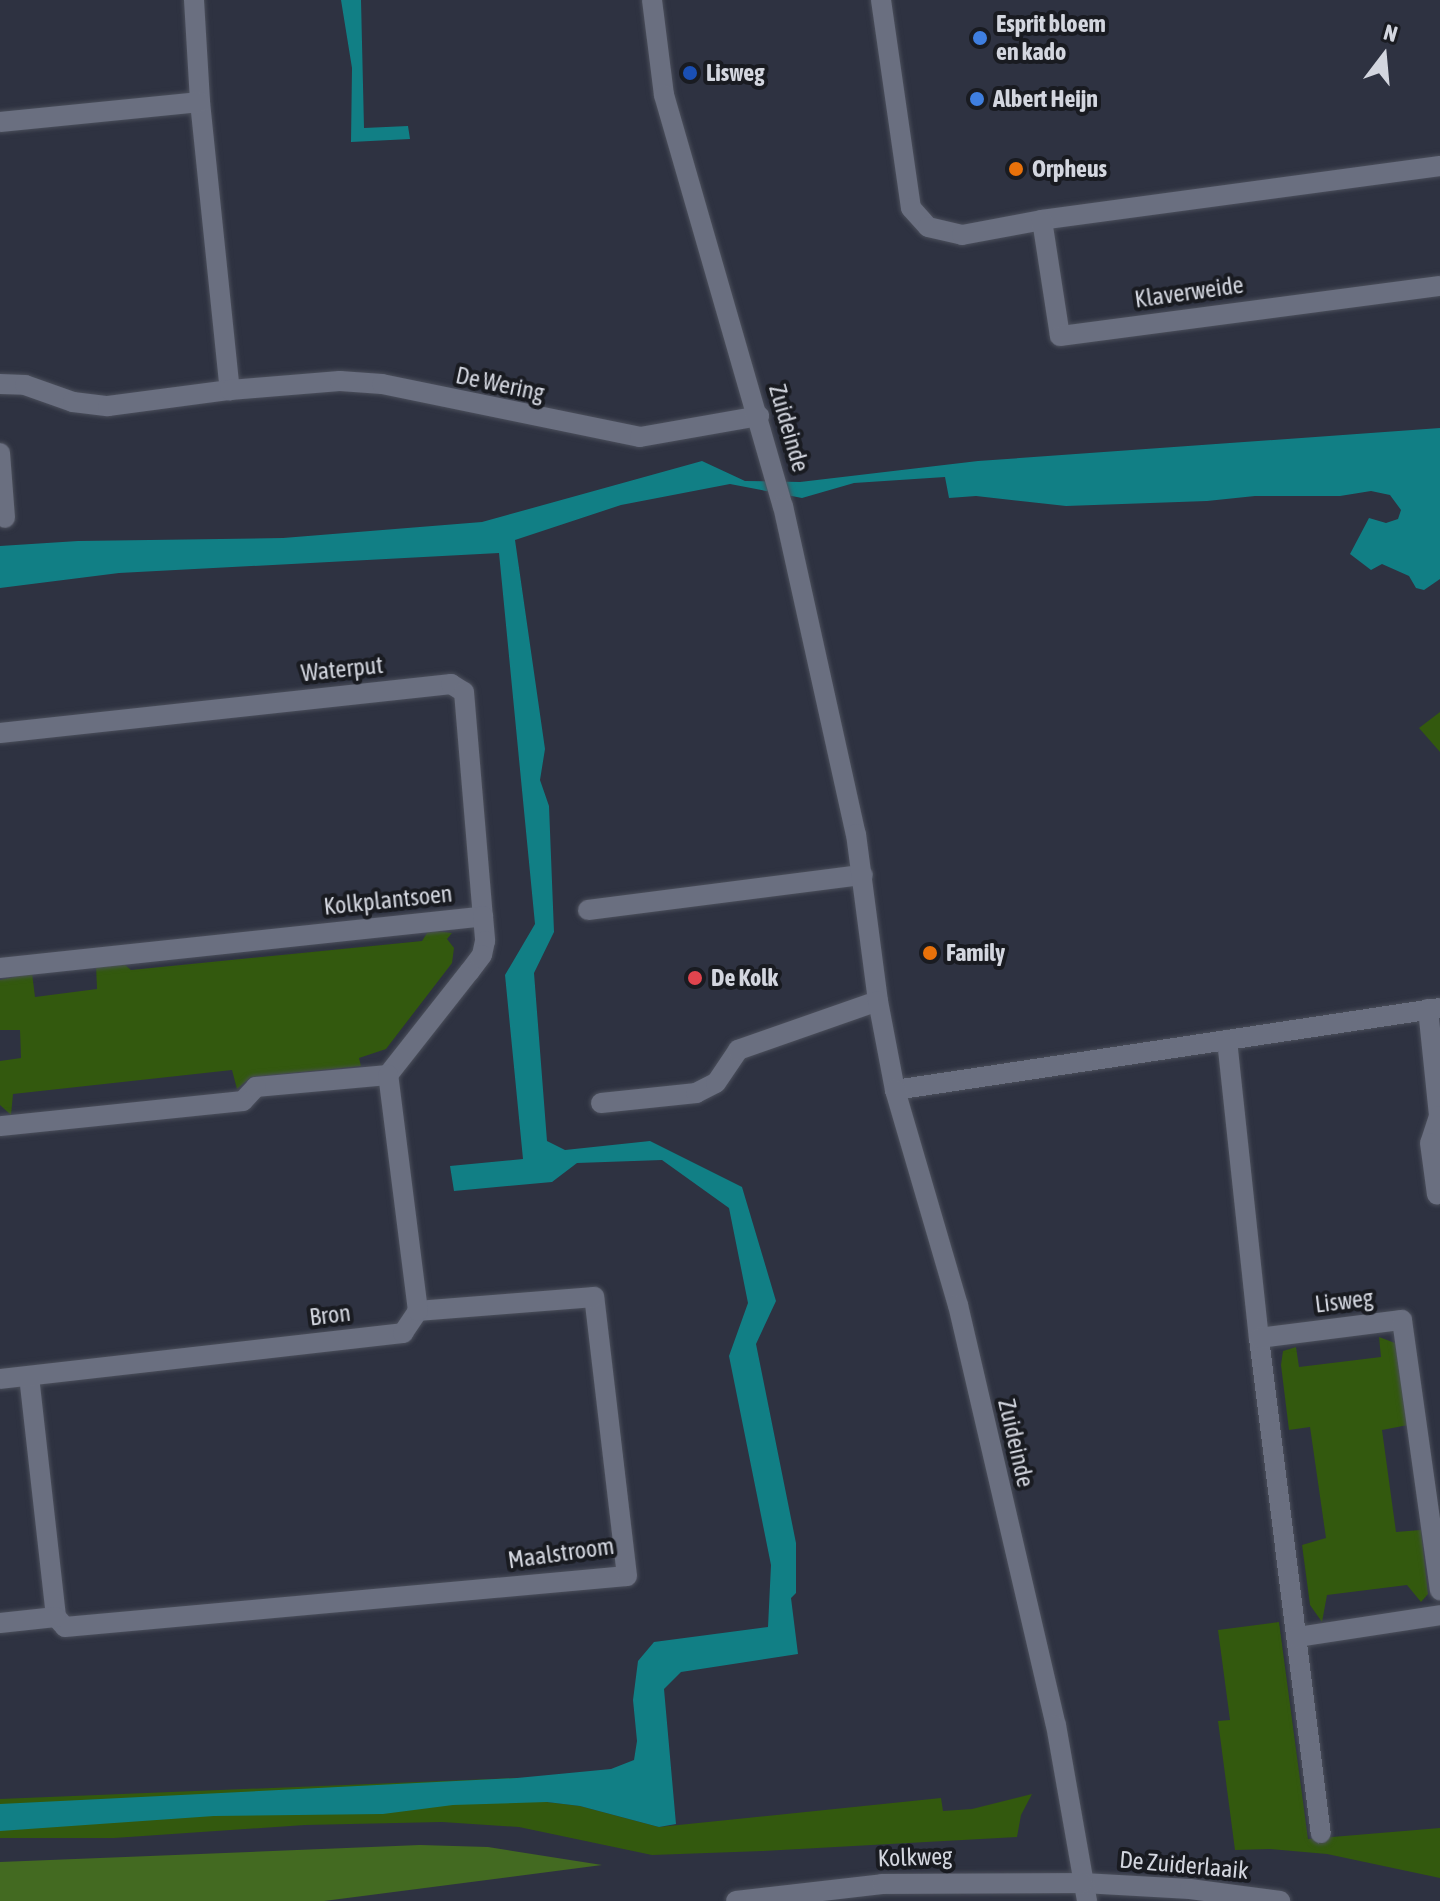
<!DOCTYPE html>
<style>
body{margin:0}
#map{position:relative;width:1440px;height:1901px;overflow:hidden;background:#2e3241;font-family:"Asap Condensed",sans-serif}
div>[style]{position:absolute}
.green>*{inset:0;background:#33590e}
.forest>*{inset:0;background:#436a21}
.water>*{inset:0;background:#117f85}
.roads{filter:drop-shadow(0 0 2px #4b4f5b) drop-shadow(0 0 2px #4b4f5b)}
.street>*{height:20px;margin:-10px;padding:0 10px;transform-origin:10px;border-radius:10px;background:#6a6f80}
.secondary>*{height:20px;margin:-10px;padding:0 10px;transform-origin:10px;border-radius:10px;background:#6a6f80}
.dots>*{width:22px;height:22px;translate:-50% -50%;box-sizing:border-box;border:4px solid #191b21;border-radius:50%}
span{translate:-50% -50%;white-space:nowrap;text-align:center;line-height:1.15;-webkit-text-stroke:8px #191b21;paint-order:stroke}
.poi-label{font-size:24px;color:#d3d6df;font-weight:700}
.left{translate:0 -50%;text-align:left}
.street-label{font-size:24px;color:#d3d6df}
.north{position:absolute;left:1344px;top:16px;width:80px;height:80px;-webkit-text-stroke:6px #191b21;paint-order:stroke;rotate:16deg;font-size:22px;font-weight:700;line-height:32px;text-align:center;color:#d3d6df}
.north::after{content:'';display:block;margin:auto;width:28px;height:36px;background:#d3d6df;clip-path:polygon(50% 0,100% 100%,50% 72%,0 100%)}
</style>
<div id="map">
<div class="green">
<div style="clip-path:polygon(1440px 712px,1440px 752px,1419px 728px)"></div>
<div style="clip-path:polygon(429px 930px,452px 933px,447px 939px,454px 948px,452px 963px,386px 1049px,359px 1058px,361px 1066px,251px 1077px,237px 1089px,232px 1070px,13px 1094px,11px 1115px,0 1105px,0 1061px,21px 1058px,20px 1030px,0 1030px,0 980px,32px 973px,35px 997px,97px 989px,96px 965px,123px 963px,131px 970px,422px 941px)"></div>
<div style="clip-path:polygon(1379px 1337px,1395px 1343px,1408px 1425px,1382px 1430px,1396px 1532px,1421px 1530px,1428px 1594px,1421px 1602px,1407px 1585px,1327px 1595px,1322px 1622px,1310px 1605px,1302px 1545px,1326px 1538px,1310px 1427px,1289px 1430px,1281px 1365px,1283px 1351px,1296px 1347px,1299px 1367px,1381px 1357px)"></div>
<div style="clip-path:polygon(1279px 1622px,1308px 1839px,1440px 1828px,1440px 1878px,1327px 1854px,1270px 1849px,1235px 1850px,1218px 1721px,1230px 1720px,1218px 1630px)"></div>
<div style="clip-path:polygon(517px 1778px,547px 1802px,580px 1806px,659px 1827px,941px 1798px,943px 1811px,972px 1809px,1032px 1794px,1021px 1815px,1017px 1837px,763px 1851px,652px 1855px,519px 1827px,442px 1822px,305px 1825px,114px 1838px,0 1838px,0 1799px)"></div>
</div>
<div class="forest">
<div style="clip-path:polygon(420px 1845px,488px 1847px,602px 1865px,324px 1901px,0 1901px,0 1862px)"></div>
</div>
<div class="water">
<div style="clip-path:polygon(341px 0,361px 0,364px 128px,408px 126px,410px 139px,351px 142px,352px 68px)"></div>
<div style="clip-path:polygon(1440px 428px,1440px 579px,1424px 590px,1416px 588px,1409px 576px,1382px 564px,1371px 570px,1350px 554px,1369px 518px,1386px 523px,1398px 519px,1401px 510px,1390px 495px,1371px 491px,1340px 496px,1255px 496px,1207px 501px,1066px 506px,976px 496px,949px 498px,945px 477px,854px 483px,802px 498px,730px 484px,621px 505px,515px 540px,545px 749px,540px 780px,549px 806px,554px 932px,534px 973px,547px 1141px,565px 1150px,650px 1141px,742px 1187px,776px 1301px,756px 1344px,796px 1543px,796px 1593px,791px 1598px,798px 1654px,681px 1672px,664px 1689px,676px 1824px,659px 1827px,580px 1806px,547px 1802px,453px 1805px,383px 1814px,214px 1816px,0 1831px,0 1804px,517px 1778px,611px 1769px,634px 1760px,637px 1741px,633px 1700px,638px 1661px,654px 1642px,768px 1627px,771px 1565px,729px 1356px,748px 1303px,729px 1208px,662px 1160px,577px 1163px,552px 1182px,454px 1191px,450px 1166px,523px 1159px,505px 975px,535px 924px,499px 553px,119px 573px,0 588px,0 546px,78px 541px,283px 538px,482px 522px,702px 461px,745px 481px,800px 482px,978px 461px)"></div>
</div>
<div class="roads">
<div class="street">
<div style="left:194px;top:0;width:102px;rotate:86.6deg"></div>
<div style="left:200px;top:102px;width:290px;rotate:84.1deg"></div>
<div style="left:881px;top:0;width:210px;rotate:81.8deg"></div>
<div style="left:911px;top:208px;width:25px;rotate:48deg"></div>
<div style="left:928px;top:227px;width:35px;rotate:13deg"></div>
<div style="left:962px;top:235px;width:81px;rotate:-10.6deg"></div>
<div style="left:0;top:122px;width:201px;rotate:-5.7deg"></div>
<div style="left:1440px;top:166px;width:402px;rotate:172.3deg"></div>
<div style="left:1042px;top:220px;width:117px;rotate:81.2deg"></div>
<div style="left:1060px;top:336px;width:383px;rotate:-7.5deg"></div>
<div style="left:0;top:384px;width:25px;rotate:2deg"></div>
<div style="left:25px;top:385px;width:51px;rotate:19.5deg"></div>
<div style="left:73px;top:402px;width:35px;rotate:7deg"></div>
<div style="left:108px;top:406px;width:123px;rotate:-7.5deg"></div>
<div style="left:230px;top:390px;width:110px;rotate:-4.7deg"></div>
<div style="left:340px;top:381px;width:42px;rotate:4.1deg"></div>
<div style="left:382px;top:384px;width:263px;rotate:11.6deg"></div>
<div style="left:640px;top:437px;width:121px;rotate:-10deg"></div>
<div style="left:0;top:453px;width:65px;rotate:85.6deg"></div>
<div style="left:0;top:733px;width:454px;rotate:-6.2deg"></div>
<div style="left:451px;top:684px;width:15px;rotate:32deg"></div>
<div style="left:464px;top:692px;width:225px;rotate:85.2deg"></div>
<div style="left:588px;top:910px;width:277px;rotate:-7.3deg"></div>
<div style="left:0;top:968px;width:486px;rotate:-6.1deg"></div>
<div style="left:483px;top:916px;width:25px;rotate:85deg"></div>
<div style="left:485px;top:941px;width:14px;rotate:102deg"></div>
<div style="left:482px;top:955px;width:21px;rotate:127deg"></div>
<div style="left:469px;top:972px;width:131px;rotate:128.2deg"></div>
<div style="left:388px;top:1075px;width:133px;rotate:174.8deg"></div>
<div style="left:256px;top:1087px;width:19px;rotate:133deg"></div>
<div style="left:243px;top:1101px;width:244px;rotate:174.1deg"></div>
<div style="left:1428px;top:1009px;width:108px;rotate:84.1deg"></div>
<div style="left:1439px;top:1116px;width:28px;rotate:108deg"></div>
<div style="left:1430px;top:1143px;width:52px;rotate:82.3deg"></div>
<div style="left:1227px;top:1040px;width:300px;rotate:83.9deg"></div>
<div style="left:1259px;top:1338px;width:499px;rotate:82.9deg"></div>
<div style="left:895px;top:1090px;width:551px;rotate:-8.56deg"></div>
<div style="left:601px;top:1103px;width:96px;rotate:-6deg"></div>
<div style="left:696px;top:1093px;width:22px;rotate:-27deg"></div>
<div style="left:716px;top:1083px;width:40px;rotate:-56deg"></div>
<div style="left:738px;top:1050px;width:148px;rotate:-19.3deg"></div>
<div style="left:1259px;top:1338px;width:144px;rotate:-7.2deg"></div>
<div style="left:1402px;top:1320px;width:273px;rotate:82deg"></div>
<div style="left:29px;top:1376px;width:243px;rotate:83.6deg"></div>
<div style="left:56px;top:1617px;width:13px;rotate:48deg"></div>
<div style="left:65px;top:1627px;width:564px;rotate:-5.19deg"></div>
<div style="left:627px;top:1576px;width:281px;rotate:-96.7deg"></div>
<div style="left:594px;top:1297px;width:177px;rotate:175.5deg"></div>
<div style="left:0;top:1379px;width:406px;rotate:-6.5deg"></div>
<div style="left:403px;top:1333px;width:27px;rotate:-56deg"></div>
<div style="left:418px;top:1311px;width:238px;rotate:-97.2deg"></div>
<div style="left:0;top:1623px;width:56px;rotate:-6.1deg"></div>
<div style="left:1297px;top:1637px;width:145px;rotate:-8.7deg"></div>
<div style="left:1083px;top:1883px;width:107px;rotate:3.2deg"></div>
<div style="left:1190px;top:1889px;width:91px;rotate:7.6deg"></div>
</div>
<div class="secondary">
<div style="left:652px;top:0;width:96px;rotate:82.8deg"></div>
<div style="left:664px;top:95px;width:428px;rotate:73.9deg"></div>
<div style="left:783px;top:506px;width:336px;rotate:77.5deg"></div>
<div style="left:856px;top:834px;width:168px;rotate:82.5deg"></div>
<div style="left:878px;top:1001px;width:91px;rotate:79.2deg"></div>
<div style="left:895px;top:1090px;width:224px;rotate:73.7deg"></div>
<div style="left:958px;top:1305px;width:431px;rotate:76.9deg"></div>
<div style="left:1056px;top:1725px;width:179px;rotate:80deg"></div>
<div style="left:736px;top:1901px;width:147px;rotate:-6.6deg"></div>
<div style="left:882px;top:1884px;width:201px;rotate:-0.3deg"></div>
</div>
</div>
<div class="dots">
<div style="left:980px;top:38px;background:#3f7fe0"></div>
<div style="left:690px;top:73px;background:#1a4fb4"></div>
<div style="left:977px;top:99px;background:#3f7fe0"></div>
<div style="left:1016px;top:169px;background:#e8710a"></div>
<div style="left:930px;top:953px;background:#e8710a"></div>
<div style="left:695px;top:978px;background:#e0444e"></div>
</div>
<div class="poi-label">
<span class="left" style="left:996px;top:38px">Esprit bloem<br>en kado</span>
<span class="left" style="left:706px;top:73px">Lisweg</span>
<span class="left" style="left:993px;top:99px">Albert Heijn</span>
<span class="left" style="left:1032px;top:169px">Orpheus</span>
<span class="left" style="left:946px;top:953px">Family</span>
<span class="left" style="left:711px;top:978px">De Kolk</span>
</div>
<div class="street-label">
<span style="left:1189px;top:292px;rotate:-8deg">Klaverweide</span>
<span style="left:500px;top:384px;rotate:12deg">De Wering</span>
<span style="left:789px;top:428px;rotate:74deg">Zuideinde</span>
<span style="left:342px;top:669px;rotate:-6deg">Waterput</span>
<span style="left:388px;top:900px;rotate:-6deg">Kolkplantsoen</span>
<span style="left:1344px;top:1301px;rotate:-7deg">Lisweg</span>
<span style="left:330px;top:1315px;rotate:-7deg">Bron</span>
<span style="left:1016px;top:1443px;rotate:77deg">Zuideinde</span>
<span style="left:561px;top:1553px;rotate:-8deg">Maalstroom</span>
<span style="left:915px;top:1857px;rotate:-2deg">Kolkweg</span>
<span style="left:1184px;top:1865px;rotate:5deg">De Zuiderlaaik</span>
</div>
<div class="north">N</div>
</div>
